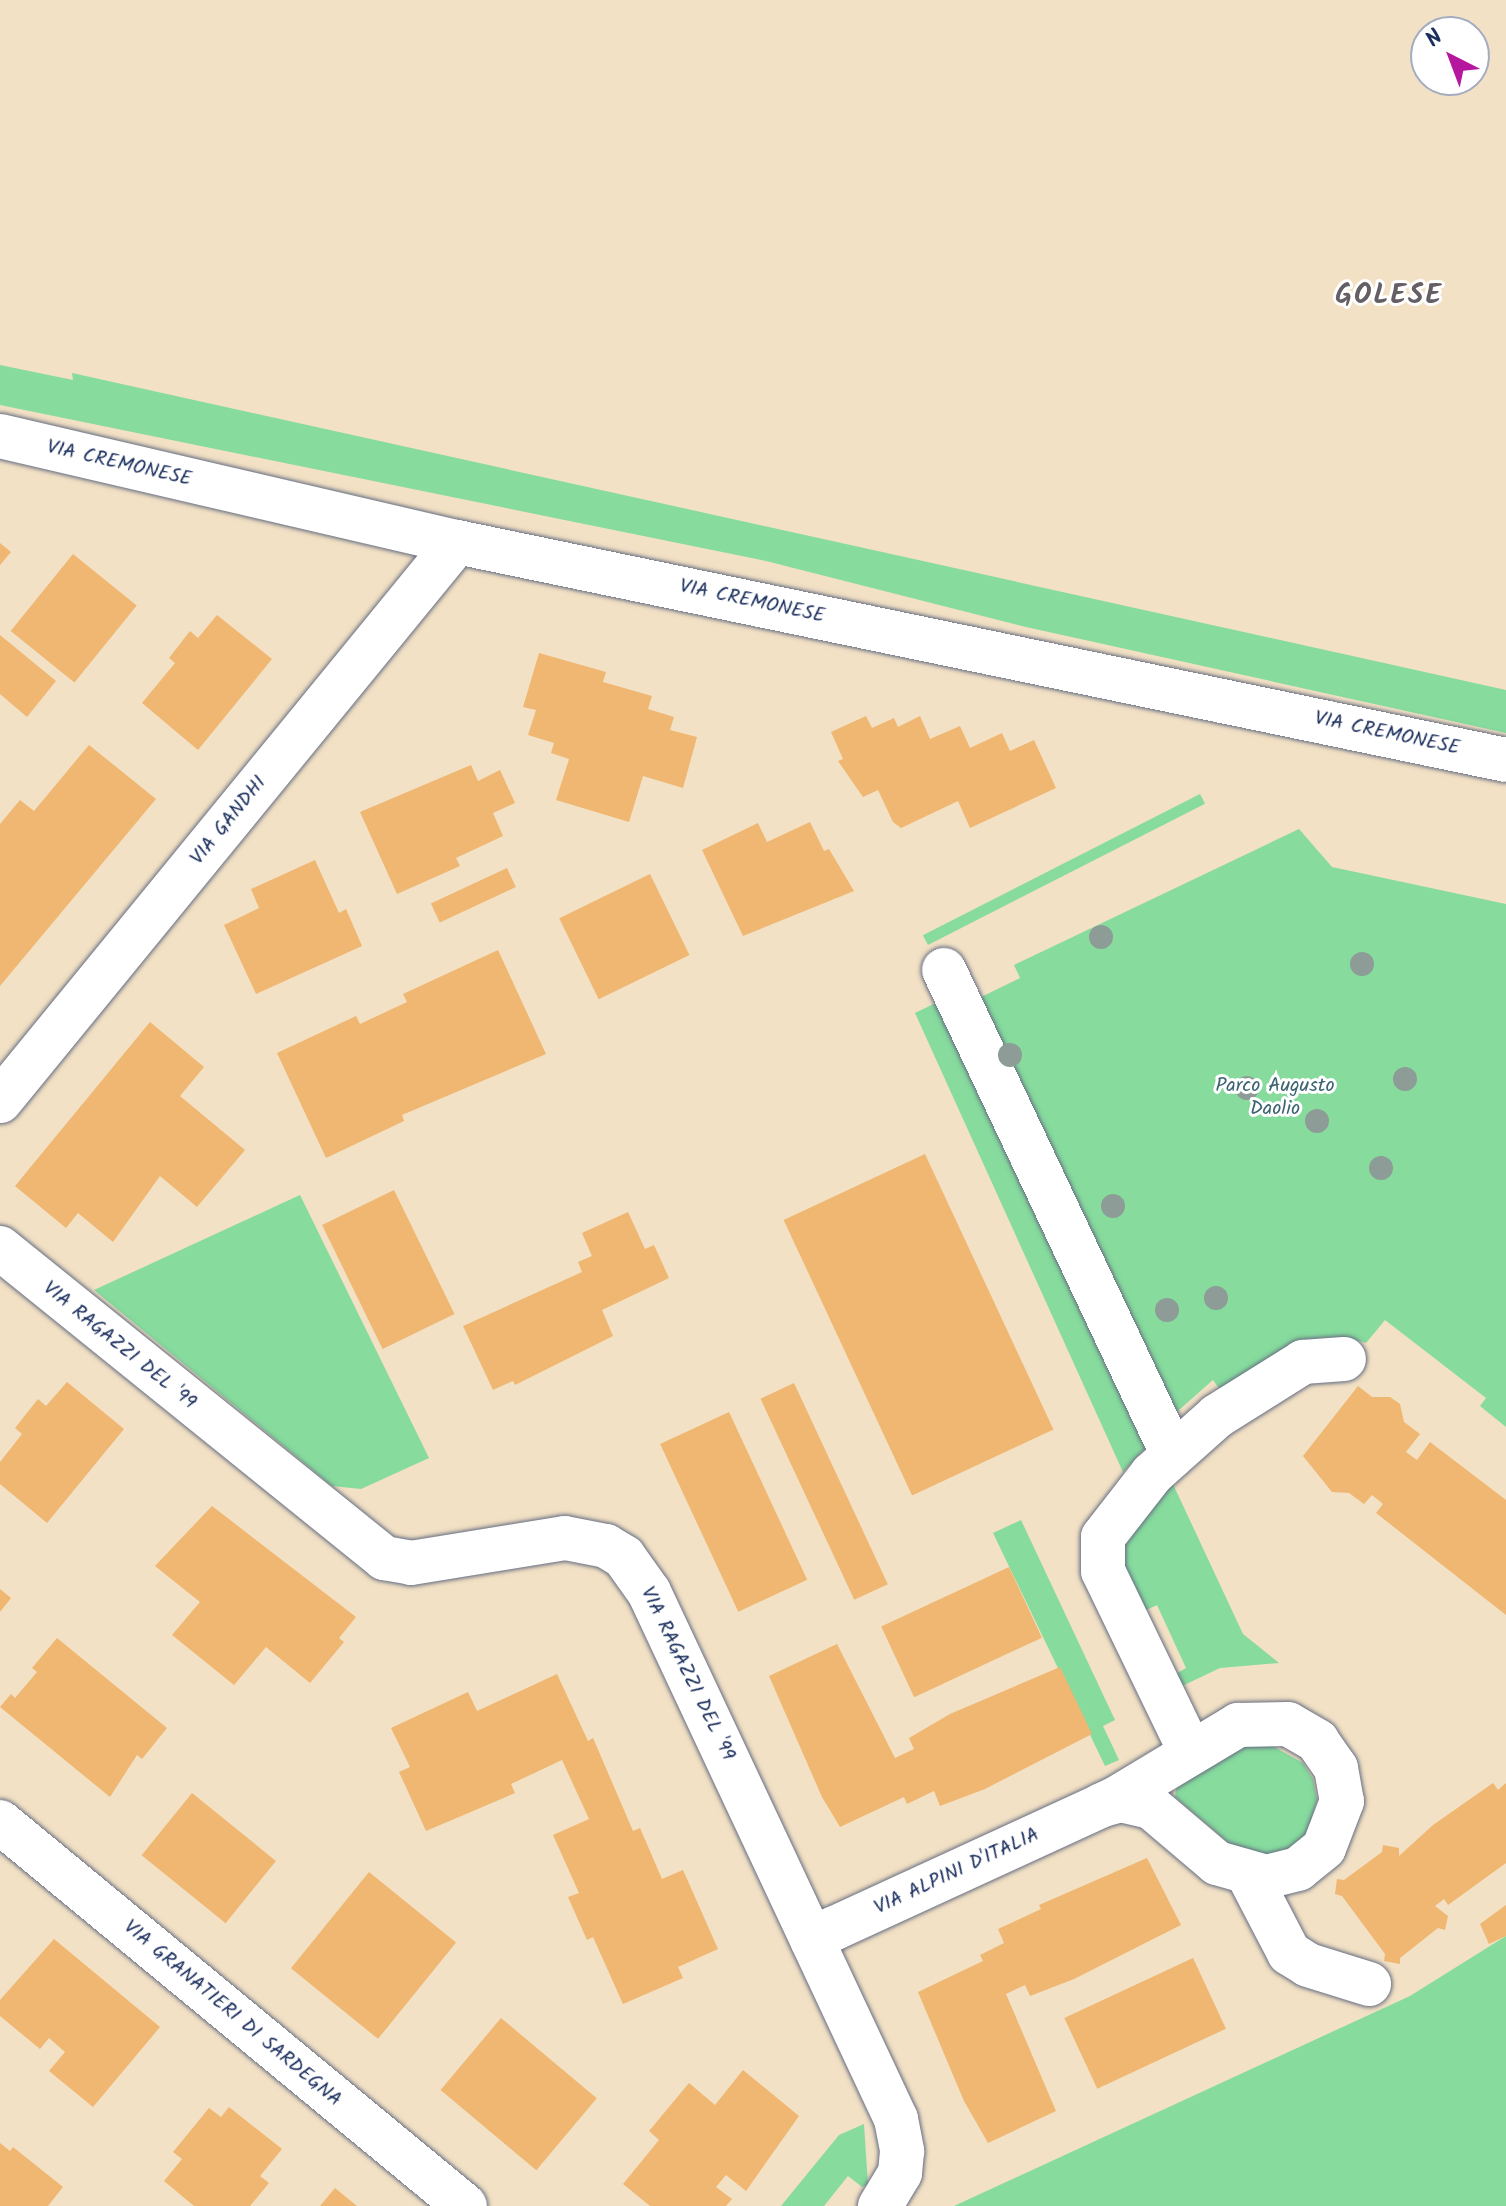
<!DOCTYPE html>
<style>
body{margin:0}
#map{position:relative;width:1506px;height:2206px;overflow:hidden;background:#f2e1c4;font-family:Kalam,sans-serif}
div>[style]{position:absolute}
.green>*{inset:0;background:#86db9d;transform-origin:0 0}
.building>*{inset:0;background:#efb772;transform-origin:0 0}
.roads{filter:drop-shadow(0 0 2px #666d82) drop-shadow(0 0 2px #666d82)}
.minor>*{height:44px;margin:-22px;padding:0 22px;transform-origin:22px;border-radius:22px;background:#fff}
.major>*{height:44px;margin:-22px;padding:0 22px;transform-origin:22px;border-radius:22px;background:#fff}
.trees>*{width:24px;height:24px;margin:-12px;border-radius:50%;background:#8d9c96}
span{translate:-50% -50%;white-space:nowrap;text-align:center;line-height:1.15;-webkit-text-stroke:6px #fff;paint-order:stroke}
.street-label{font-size:20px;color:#1b2f5e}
.park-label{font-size:20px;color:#3b6371}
.district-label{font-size:28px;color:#655f65;font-weight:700;letter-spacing:2px}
.north{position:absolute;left:1410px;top:16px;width:80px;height:80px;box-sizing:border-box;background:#fff;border:2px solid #a4acbf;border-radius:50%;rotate:318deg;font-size:22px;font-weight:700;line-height:32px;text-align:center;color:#1b2f5e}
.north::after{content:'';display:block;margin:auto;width:28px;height:36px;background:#b5179e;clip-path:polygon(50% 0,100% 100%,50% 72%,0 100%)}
</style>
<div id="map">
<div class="green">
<div style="clip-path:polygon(0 365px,73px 380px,72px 373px,1506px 690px,1506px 733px,1026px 627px,766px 561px,0 405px)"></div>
<div style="left:1200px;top:794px;width:11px;height:311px;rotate:63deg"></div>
<div style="clip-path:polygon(1299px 829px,1332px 867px,1506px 904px,1506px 1427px,1480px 1406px,1486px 1398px,1385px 1320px,1366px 1343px,1345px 1337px,1320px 1338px,1221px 1391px,1213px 1380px,1171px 1417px,973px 1001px,1020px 978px,1014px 965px)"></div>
<div style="clip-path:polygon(944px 999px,1153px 1440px,1123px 1472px,915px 1013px)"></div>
<div style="clip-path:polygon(300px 1195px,429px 1458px,361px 1489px,332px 1486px,94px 1290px)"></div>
<div style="clip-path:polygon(1172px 1482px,1243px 1634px,1279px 1663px,1220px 1668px,1180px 1687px,1174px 1675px,1186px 1668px,1157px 1605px,1144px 1611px,1122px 1564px,1121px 1538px)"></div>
<div style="clip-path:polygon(1021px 1520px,1115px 1720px,1103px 1726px,1119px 1760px,1105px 1766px,993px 1533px)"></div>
<div style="clip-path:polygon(1269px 1744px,1303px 1763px,1313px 1779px,1317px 1800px,1308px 1832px,1293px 1847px,1273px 1856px,1236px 1849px,1175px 1797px,1177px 1783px,1243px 1746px)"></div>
<div style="clip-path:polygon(1506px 1936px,1506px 2206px,954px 2206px,1410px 1996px)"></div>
<div style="clip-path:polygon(864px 2124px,868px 2184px,862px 2187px,848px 2176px,824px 2206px,781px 2206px,839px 2135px)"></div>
</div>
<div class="building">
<div style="clip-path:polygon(0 543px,11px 552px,0 565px)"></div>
<div style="left:73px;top:554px;width:82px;height:99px;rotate:39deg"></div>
<div style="clip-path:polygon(217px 615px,272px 659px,198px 750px,142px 703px,175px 663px,169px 658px,190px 631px,198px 638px)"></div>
<div style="clip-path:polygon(0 635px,56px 681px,27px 717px,0 694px)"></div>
<div style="clip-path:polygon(539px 653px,606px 672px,603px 682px,652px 696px,648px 709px,674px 717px,670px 730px,697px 737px,683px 788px,643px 776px,629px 822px,556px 800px,569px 759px,551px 753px,554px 743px,528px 735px,536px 710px,523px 707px)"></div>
<div style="clip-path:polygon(866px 716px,872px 728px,894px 718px,898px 727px,920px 716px,930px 739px,960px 726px,970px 748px,1002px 733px,1010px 751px,1034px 740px,1056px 788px,970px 828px,958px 801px,901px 828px,893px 822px,878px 790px,863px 797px,838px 761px,843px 759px,831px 732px)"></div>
<div style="clip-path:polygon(89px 745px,156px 799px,0 986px,0 824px,20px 800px,34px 811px)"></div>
<div style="clip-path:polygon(471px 765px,478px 781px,500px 770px,515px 803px,493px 813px,503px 836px,456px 858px,460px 866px,397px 894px,360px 812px)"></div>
<div style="clip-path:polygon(810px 822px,824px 851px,829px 849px,854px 891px,743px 936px,702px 850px,758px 823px,767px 842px)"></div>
<div style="clip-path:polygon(315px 860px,339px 913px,346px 909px,362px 946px,256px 994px,224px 925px,259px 908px,251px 889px)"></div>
<div style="left:507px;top:868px;width:21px;height:84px;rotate:65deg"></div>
<div style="left:650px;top:874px;width:90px;height:101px;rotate:64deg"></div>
<div style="clip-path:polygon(498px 950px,546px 1054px,402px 1115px,404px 1121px,326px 1158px,277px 1053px,356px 1016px,360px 1024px,407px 1002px,403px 994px)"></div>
<div style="clip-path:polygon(150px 1022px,204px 1067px,180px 1096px,245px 1150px,197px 1207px,160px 1176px,113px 1242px,78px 1213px,66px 1228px,15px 1186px)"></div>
<div style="left:925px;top:1154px;width:304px;height:156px;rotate:65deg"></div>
<div style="left:394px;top:1190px;width:138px;height:80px;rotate:64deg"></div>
<div style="clip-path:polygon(628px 1212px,645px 1249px,654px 1245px,669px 1278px,602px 1310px,613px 1336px,515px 1385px,513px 1381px,493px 1390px,463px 1326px,582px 1272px,578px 1262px,592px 1256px,582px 1233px)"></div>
<div style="clip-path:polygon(67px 1382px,124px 1429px,47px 1523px,0 1484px,0 1462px,22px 1434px,15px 1428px,38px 1399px,46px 1406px)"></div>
<div style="left:794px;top:1383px;width:222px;height:37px;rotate:65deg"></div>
<div style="clip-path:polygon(1358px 1386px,1372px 1397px,1390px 1397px,1400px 1404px,1404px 1422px,1420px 1434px,1406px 1452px,1417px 1460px,1430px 1442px,1506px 1500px,1506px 1615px,1376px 1513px,1383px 1504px,1372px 1495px,1364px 1504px,1349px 1493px,1332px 1492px,1303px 1456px)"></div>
<div style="left:729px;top:1412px;width:185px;height:76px;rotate:65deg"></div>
<div style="clip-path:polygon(212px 1506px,356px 1617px,339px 1638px,344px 1642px,310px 1683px,266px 1647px,234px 1685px,172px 1635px,200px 1602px,155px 1566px)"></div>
<div style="left:1009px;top:1567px;width:78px;height:141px;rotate:65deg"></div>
<div style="clip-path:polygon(0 1589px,11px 1598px,0 1612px)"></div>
<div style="clip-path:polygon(57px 1638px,167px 1728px,142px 1759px,137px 1755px,110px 1797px,0 1707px,11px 1694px,15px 1698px,37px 1672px,32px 1668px)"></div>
<div style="clip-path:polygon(837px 1644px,895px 1758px,914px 1749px,909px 1738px,950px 1714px,1060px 1667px,1092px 1734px,985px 1789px,940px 1806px,934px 1791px,907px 1804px,904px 1797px,840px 1827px,822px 1797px,769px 1676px)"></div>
<div style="clip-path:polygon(557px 1674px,588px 1741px,593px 1738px,633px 1831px,640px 1828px,662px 1879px,683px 1870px,718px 1949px,678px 1967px,683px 1978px,623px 2004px,593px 1937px,587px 1940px,568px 1897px,579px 1893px,553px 1835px,589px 1819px,562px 1760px,511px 1784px,515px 1793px,426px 1831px,399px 1772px,410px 1767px,391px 1728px,468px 1692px,477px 1711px)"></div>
<div style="clip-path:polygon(1493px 1783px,1498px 1790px,1506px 1783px,1506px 1863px,1448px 1905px,1444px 1899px,1435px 1906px,1448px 1916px,1445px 1930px,1438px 1928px,1400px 1958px,1400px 1964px,1384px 1961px,1385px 1954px,1342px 1896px,1335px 1894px,1337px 1879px,1344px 1880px,1382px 1852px,1383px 1845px,1399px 1848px,1399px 1856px,1433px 1825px)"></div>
<div style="left:192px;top:1793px;width:108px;height:80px;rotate:39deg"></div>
<div style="clip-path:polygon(1147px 1858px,1181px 1925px,1074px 1979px,1030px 1996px,1025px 1985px,1006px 1994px,1056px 2111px,988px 2143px,964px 2101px,918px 1992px,983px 1961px,980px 1955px,1004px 1943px,998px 1929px,1041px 1909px,1039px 1905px)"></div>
<div style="left:369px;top:1872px;width:112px;height:124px;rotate:39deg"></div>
<div style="clip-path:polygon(1506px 1905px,1506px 1936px,1489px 1944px,1480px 1924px)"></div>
<div style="clip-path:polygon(54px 1939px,160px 2027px,93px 2107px,49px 2071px,65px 2052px,49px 2038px,40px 2049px,0 2016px,0 2000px)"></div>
<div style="left:1193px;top:1958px;width:78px;height:142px;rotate:65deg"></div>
<div style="left:501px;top:2018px;width:125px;height:94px;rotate:40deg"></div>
<div style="clip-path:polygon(743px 2070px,799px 2116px,746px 2191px,726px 2175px,716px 2187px,732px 2199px,726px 2206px,650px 2206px,623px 2184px,659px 2140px,649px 2131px,689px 2083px,715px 2105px)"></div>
<div style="clip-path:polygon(229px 2107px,282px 2149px,260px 2176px,269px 2183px,250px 2206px,194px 2206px,164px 2181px,182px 2159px,173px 2152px,209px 2108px,221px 2117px)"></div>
<div style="clip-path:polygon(0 2143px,10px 2151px,13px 2147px,63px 2187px,48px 2206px,0 2206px)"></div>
<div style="clip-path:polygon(335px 2188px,357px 2206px,320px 2206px)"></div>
</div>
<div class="roads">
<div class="minor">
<div style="left:944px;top:970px;width:534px;rotate:64.73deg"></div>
<div style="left:0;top:1101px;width:722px;rotate:-50.73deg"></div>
<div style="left:0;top:1248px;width:494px;rotate:38.9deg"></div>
<div style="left:384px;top:1558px;width:27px;rotate:10deg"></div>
<div style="left:411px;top:1563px;width:156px;rotate:-9.2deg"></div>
<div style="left:565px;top:1538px;width:42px;rotate:11deg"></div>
<div style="left:606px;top:1546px;width:21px;rotate:31deg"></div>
<div style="left:624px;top:1557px;width:43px;rotate:54.5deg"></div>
<div style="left:649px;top:1592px;width:582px;rotate:64.89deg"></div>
<div style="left:896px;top:2119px;width:33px;rotate:79deg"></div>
<div style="left:902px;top:2151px;width:22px;rotate:95deg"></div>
<div style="left:900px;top:2173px;width:39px;rotate:121deg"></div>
<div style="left:1190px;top:1751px;width:200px;rotate:-115.8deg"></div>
<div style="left:1103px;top:1571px;width:34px;rotate:-90deg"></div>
<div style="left:1103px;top:1537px;width:80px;rotate:-52.1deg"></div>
<div style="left:1152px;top:1474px;width:87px;rotate:-41.7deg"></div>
<div style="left:1217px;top:1416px;width:102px;rotate:-32.1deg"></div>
<div style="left:1303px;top:1362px;width:41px;rotate:-4.2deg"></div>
<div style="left:0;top:1822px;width:603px;rotate:39.55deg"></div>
<div style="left:1249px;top:1876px;width:87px;rotate:62.5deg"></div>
<div style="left:1289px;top:1953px;width:22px;rotate:32deg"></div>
<div style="left:1308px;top:1965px;width:64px;rotate:17.3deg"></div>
<div style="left:812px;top:1940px;width:26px;rotate:-28deg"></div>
<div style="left:835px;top:1928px;width:294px;rotate:-24.7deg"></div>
<div style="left:1102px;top:1805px;width:14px;rotate:-25deg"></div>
<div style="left:1115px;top:1799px;width:144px;rotate:-31deg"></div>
<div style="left:1238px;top:1725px;width:50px;rotate:-1.1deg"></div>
<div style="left:1288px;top:1724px;width:34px;rotate:30deg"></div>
<div style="left:1317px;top:1741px;width:33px;rotate:55deg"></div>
<div style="left:1336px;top:1768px;width:34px;rotate:80deg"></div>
<div style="left:1342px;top:1801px;width:50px;rotate:111deg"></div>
<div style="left:1324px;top:1848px;width:33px;rotate:141deg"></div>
<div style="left:1298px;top:1869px;width:33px;rotate:166deg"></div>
<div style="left:1266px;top:1877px;width:51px;rotate:-164.1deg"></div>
<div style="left:1217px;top:1863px;width:87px;rotate:-139.7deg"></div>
<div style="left:1151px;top:1807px;width:31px;rotate:-167deg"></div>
<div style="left:1121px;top:1800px;width:20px;rotate:165deg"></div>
</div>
<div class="major">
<div style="left:0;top:436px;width:469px;rotate:13.1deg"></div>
<div style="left:457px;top:542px;width:1071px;rotate:11.74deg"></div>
</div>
</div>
<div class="trees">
<div style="left:1101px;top:937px"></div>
<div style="left:1362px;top:964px"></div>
<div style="left:1010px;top:1055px"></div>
<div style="left:1405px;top:1079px"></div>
<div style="left:1247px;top:1088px"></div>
<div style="left:1317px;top:1121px"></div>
<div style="left:1381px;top:1168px"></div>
<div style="left:1113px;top:1206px"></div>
<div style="left:1216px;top:1298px"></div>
<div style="left:1167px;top:1310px"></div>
</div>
<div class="street-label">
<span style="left:119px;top:464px;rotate:13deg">VIA CREMONESE</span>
<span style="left:752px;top:602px;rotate:12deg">VIA CREMONESE</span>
<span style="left:1387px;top:734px;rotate:12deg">VIA CREMONESE</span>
<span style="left:229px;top:821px;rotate:-51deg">VIA GANDHI</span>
<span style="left:119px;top:1346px;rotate:39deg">VIA RAGAZZI DEL '99</span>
<span style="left:687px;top:1674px;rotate:64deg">VIA RAGAZZI DEL '99</span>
<span style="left:957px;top:1872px;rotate:-25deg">VIA ALPINI D'ITALIA</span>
<span style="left:232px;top:2014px;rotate:40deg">VIA GRANATIERI DI SARDEGNA</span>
</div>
<div class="park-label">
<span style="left:1275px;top:1098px">Parco Augusto<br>Daolio</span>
</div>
<div class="district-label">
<span style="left:1389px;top:296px">GOLESE</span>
</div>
<div class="north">N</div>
</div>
